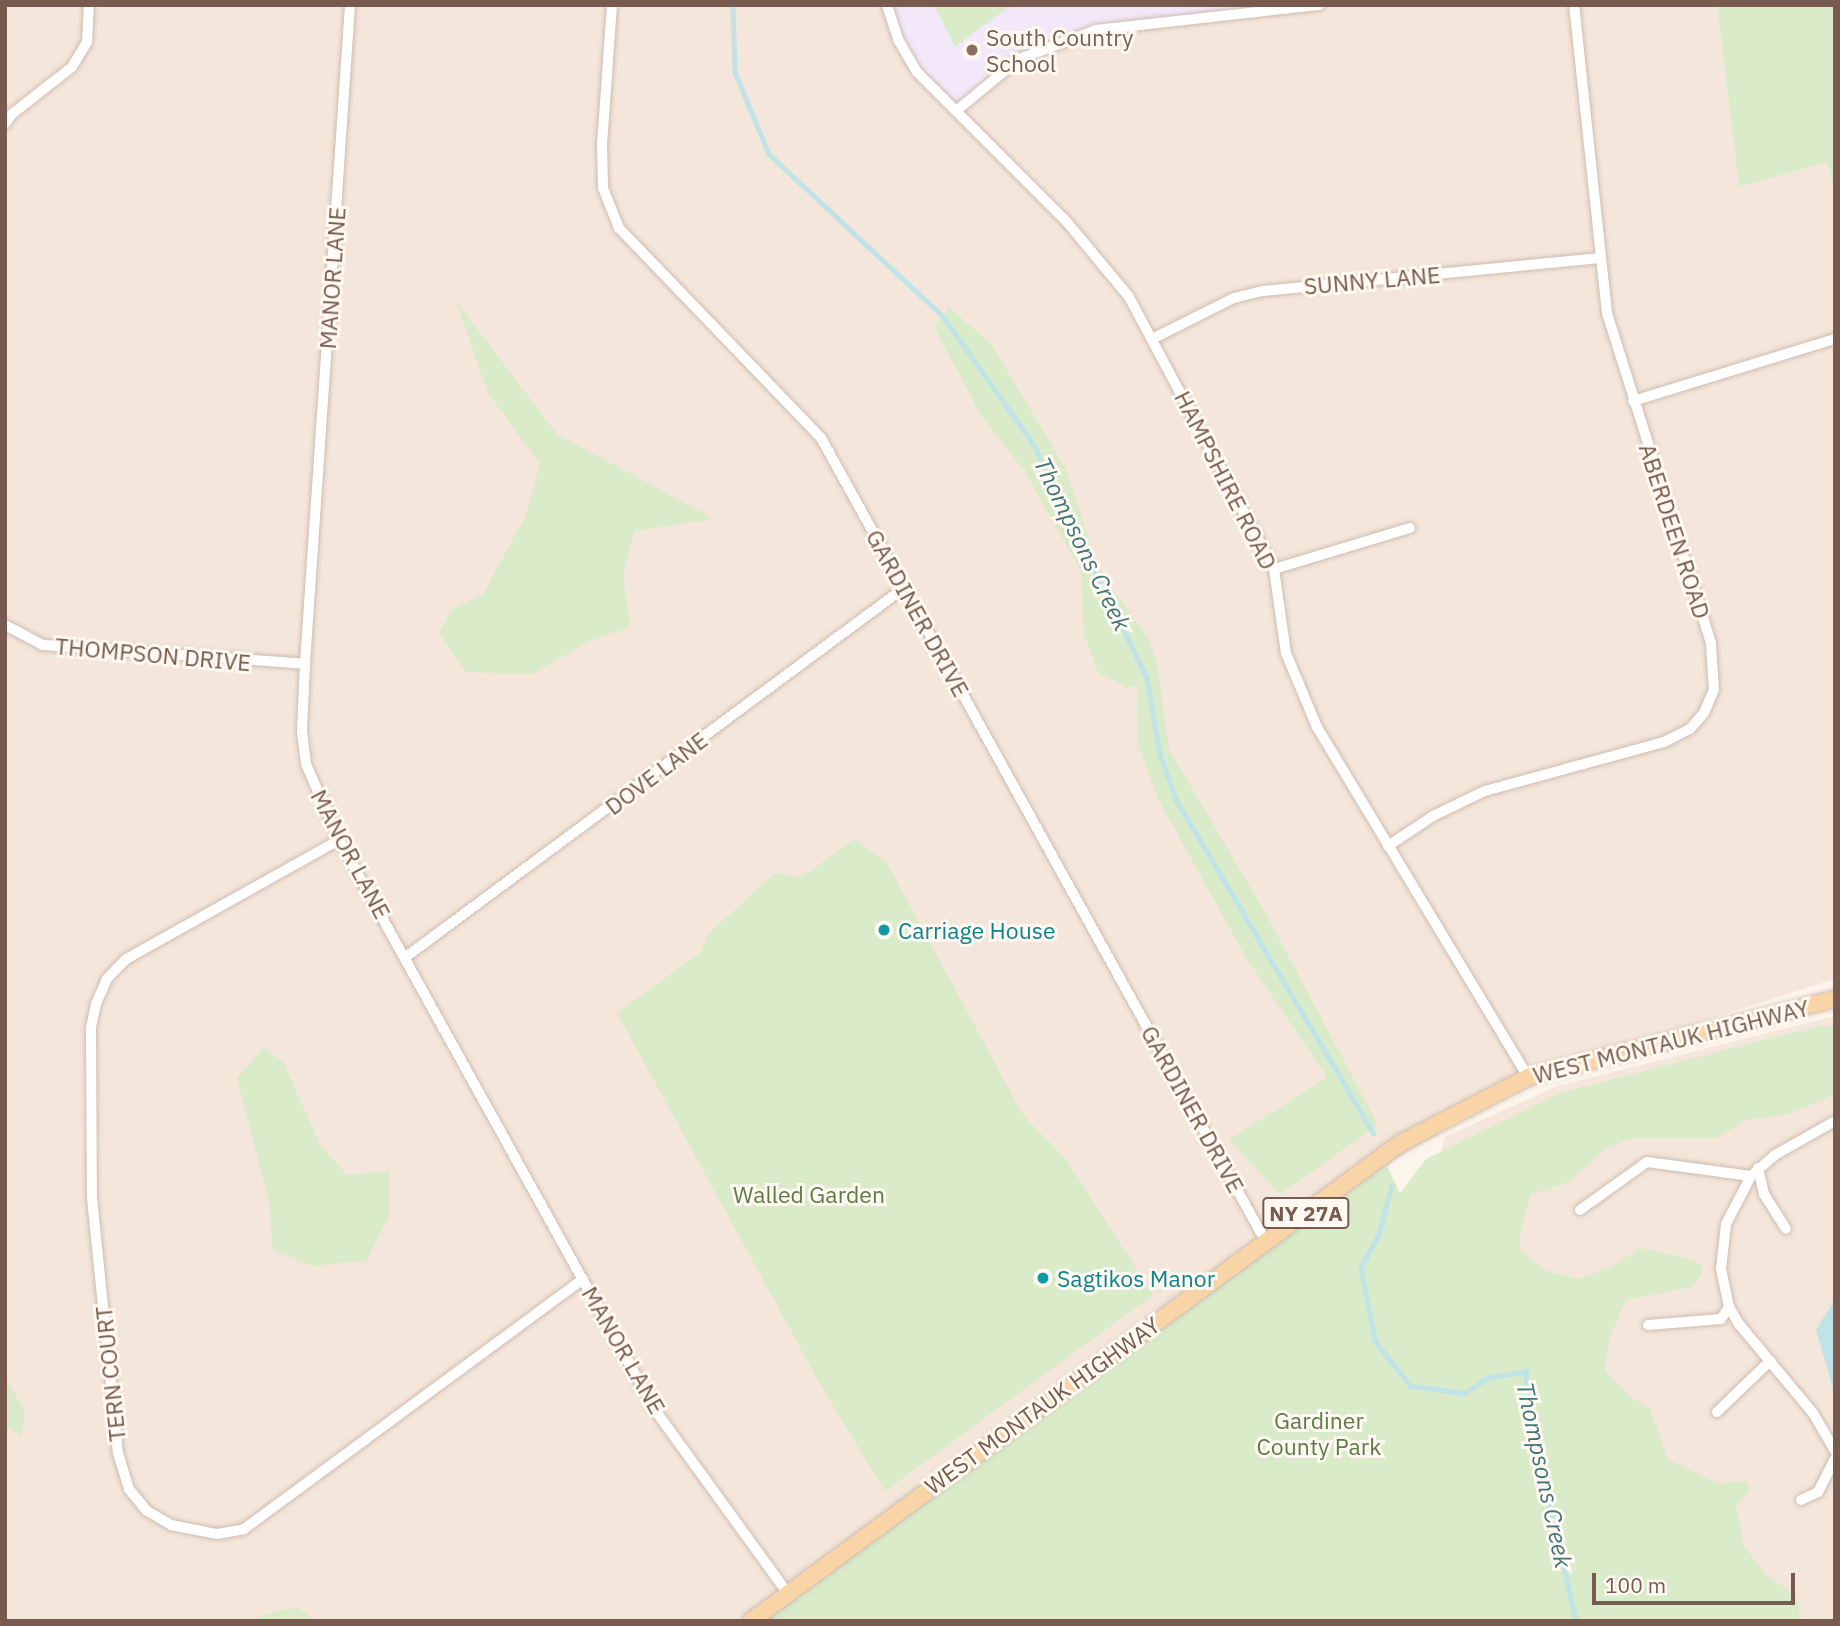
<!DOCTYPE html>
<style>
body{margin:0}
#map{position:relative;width:1840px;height:1626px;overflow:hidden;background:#fcf5ec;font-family:"IBM Plex Sans",sans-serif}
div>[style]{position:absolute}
.residential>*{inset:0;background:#f4e6da}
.education>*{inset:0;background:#f2e8f9}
.green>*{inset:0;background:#d9ebc9}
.water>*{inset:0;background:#bfe3e6}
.stream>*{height:4.5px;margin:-2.25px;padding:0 2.25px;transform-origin:2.25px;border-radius:2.25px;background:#bfe3e6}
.roads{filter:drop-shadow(0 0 2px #cfbcb0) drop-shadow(0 0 2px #cfbcb0)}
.minor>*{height:10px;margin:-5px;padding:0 5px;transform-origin:5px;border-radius:5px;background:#fff}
.primary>*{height:16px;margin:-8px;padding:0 8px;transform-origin:8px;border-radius:8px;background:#f8d4a7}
.dots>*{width:19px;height:19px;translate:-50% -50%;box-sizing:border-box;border:4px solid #fff9f2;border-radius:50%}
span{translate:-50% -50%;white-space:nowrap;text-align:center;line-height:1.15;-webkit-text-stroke:6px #fff9f2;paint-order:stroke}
.shield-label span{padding:2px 5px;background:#fff9f2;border:2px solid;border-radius:5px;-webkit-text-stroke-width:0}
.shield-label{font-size:21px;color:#785a4e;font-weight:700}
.education-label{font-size:23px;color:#785e54}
.left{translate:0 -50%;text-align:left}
.street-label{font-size:23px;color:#785a4e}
.culture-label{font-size:23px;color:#0d838f}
.park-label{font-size:23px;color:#5a7d46}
.water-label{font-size:24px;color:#41767c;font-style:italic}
.frame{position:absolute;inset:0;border:7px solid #785a4e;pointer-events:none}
.scale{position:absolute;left:1592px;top:1573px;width:203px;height:32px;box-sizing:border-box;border:4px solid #785a4e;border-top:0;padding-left:9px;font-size:21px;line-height:24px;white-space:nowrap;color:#785a4e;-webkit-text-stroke:5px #fff9f2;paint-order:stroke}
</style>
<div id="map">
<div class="residential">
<div style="clip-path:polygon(5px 5px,1717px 5px,1739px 187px,1827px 162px,1835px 190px,1835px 979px,1528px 1077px,1266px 1242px,751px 1621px,5px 1621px)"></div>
<div style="clip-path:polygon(1835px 1016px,1835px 1621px,1783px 1621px,1438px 1160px,1445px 1137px,1557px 1086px)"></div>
</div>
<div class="education">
<div style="clip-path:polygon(887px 5px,1320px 5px,1096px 30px,1019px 59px,956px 111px,917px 72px)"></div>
</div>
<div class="green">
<div style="clip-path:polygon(934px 5px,1020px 5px,1006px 9px,955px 47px)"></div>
<div style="clip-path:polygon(1717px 5px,1835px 5px,1835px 190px,1827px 162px,1739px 187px)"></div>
<div style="clip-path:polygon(456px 301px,557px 434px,714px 519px,634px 531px,623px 576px,630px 627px,590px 641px,532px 674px,466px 672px,439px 633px,451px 610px,483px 594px,525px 517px,540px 464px,488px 393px)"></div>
<div style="clip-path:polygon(949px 307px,991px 344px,1065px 468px,1101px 573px,1148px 638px,1157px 663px,1169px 750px,1264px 910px,1378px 1125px,1280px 1194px,1229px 1140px,1327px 1077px,1245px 956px,1158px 799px,1137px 742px,1138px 685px,1127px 688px,1098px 672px,1084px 634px,1081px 571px,1025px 472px,981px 415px,934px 327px)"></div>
<div style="clip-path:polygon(854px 839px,887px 863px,1023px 1115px,1066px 1159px,1153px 1295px,885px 1491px,820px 1384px,617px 1013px,701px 952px,708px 934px,774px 874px,802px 877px)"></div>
<div style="clip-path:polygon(1818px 1026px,1835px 1027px,1835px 1094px,1787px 1115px,1746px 1120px,1716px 1138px,1631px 1138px,1604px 1150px,1569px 1182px,1530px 1195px,1520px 1235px,1520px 1248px,1533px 1261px,1547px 1271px,1579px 1279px,1613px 1266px,1640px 1248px,1693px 1260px,1701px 1266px,1702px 1274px,1692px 1287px,1626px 1300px,1609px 1339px,1605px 1370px,1628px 1395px,1649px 1408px,1669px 1460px,1718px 1484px,1746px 1481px,1751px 1489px,1736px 1505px,1743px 1544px,1765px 1574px,1796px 1595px,1801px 1621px,751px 1621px,1381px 1154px,1400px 1193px,1426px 1159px,1560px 1093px)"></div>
<div style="clip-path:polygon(263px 1048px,283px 1061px,320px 1145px,347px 1175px,389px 1171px,389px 1216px,366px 1261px,313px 1266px,273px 1250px,269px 1202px,237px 1078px)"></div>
<div style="clip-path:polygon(8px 1383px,25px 1410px,21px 1437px,5px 1426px)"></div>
<div style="clip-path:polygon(298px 1608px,316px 1621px,250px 1621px,275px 1611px)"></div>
</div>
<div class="water">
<div style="clip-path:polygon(1835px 1299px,1835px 1390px,1834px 1391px,1816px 1330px)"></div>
</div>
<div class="stream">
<div style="left:733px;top:5px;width:67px;rotate:88.3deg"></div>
<div style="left:735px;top:72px;width:89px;rotate:67.5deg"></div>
<div style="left:769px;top:154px;width:238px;rotate:43deg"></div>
<div style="left:943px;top:316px;width:158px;rotate:54.8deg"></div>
<div style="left:1034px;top:445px;width:259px;rotate:64.1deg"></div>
<div style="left:1147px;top:678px;width:77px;rotate:80.3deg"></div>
<div style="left:1160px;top:754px;width:50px;rotate:70.1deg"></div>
<div style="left:1177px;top:801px;width:386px;rotate:59.4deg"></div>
<div style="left:1392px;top:1185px;width:52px;rotate:104.6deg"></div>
<div style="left:1379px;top:1235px;width:37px;rotate:119deg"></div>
<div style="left:1361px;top:1267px;width:75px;rotate:79.3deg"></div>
<div style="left:1375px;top:1341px;width:58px;rotate:51.3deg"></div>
<div style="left:1411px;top:1386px;width:54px;rotate:7.4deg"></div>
<div style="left:1465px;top:1393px;width:27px;rotate:-34deg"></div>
<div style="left:1487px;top:1378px;width:40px;rotate:-10deg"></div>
<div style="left:1526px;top:1371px;width:38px;rotate:87deg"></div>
<div style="left:1528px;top:1409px;width:217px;rotate:77.2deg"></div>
</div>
<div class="roads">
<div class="minor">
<div style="left:350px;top:5px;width:661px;rotate:93.91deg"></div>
<div style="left:305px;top:664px;width:67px;rotate:92.6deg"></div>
<div style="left:302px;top:731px;width:33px;rotate:83deg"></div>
<div style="left:306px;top:764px;width:83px;rotate:66.5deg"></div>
<div style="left:339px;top:840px;width:652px;rotate:61deg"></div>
<div style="left:655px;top:1410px;width:227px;rotate:54.1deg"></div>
<div style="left:612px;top:5px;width:138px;rotate:94.1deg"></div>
<div style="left:602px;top:143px;width:45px;rotate:88.7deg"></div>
<div style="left:603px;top:188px;width:43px;rotate:68.2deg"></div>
<div style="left:619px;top:228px;width:291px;rotate:46.1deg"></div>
<div style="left:821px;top:438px;width:919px;rotate:61.04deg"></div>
<div style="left:887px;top:5px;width:38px;rotate:72deg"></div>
<div style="left:899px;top:41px;width:36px;rotate:60deg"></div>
<div style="left:917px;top:72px;width:211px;rotate:45deg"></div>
<div style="left:1066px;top:221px;width:99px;rotate:50.3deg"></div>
<div style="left:1129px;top:297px;width:308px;rotate:61.9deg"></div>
<div style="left:1274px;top:569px;width:85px;rotate:81.9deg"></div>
<div style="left:1286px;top:653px;width:80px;rotate:67.3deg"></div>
<div style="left:1317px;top:727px;width:409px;rotate:58.9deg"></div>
<div style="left:956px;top:111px;width:82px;rotate:-39.5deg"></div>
<div style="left:1019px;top:59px;width:82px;rotate:-20.6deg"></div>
<div style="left:1096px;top:30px;width:225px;rotate:-6.4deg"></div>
<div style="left:5px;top:124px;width:12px;rotate:-55deg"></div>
<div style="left:12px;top:114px;width:76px;rotate:-38.1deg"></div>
<div style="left:72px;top:67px;width:29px;rotate:-59deg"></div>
<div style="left:87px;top:42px;width:37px;rotate:-87deg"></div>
<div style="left:1154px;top:338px;width:89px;rotate:-26.6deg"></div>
<div style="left:1234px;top:298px;width:30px;rotate:-14deg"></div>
<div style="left:1263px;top:291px;width:339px;rotate:-5.6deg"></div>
<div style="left:1633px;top:401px;width:211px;rotate:-17.1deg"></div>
<div style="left:1274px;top:569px;width:142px;rotate:-16.8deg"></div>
<div style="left:5px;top:625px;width:43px;rotate:27.8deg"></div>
<div style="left:43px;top:645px;width:263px;rotate:4.1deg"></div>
<div style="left:339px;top:840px;width:244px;rotate:150.8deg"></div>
<div style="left:126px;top:959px;width:28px;rotate:134deg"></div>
<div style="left:107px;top:979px;width:27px;rotate:114deg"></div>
<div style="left:96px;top:1004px;width:25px;rotate:102deg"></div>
<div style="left:91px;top:1028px;width:170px;rotate:89.7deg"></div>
<div style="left:92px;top:1198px;width:256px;rotate:84.2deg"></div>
<div style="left:118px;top:1453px;width:38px;rotate:73deg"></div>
<div style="left:129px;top:1489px;width:28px;rotate:51deg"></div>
<div style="left:147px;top:1511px;width:28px;rotate:30deg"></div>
<div style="left:171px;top:1525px;width:47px;rotate:11.1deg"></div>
<div style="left:217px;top:1534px;width:27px;rotate:-10deg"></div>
<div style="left:244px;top:1529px;width:421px;rotate:-36.4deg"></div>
<div style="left:1388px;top:846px;width:54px;rotate:-33.7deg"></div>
<div style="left:1433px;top:816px;width:58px;rotate:-25.7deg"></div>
<div style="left:1485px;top:791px;width:186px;rotate:-15.3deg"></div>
<div style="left:1664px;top:742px;width:29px;rotate:-27deg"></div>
<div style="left:1690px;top:729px;width:21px;rotate:-49deg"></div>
<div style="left:1704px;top:713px;width:25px;rotate:-67deg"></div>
<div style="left:1714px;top:690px;width:47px;rotate:-93.7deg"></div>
<div style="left:1711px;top:643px;width:346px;rotate:-107.5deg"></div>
<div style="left:1607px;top:313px;width:310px;rotate:-96.1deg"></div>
<div style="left:407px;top:956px;width:618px;rotate:-36.52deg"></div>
<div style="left:1835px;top:1121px;width:69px;rotate:150.5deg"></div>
<div style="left:1775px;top:1155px;width:32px;rotate:139deg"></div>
<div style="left:1751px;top:1176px;width:54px;rotate:117.5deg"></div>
<div style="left:1726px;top:1224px;width:45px;rotate:96.3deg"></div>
<div style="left:1721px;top:1269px;width:39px;rotate:78deg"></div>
<div style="left:1729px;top:1307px;width:20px;rotate:60deg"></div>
<div style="left:1739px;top:1324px;width:116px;rotate:50.3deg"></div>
<div style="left:1813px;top:1413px;width:44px;rotate:59.9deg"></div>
<div style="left:1758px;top:1168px;width:27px;rotate:77deg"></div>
<div style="left:1764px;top:1194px;width:41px;rotate:57.8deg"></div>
<div style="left:1580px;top:1210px;width:82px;rotate:-35.6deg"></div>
<div style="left:1647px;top:1162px;width:105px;rotate:7.7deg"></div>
<div style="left:1648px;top:1325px;width:73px;rotate:-4.7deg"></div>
<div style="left:1721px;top:1319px;width:14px;rotate:-56deg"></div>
<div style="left:1717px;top:1412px;width:74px;rotate:-43.9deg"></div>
<div style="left:1801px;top:1500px;width:19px;rotate:-25deg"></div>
<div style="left:1818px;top:1492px;width:37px;rotate:-63deg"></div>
</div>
<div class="primary">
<div style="left:751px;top:1621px;width:805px;rotate:-36.36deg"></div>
<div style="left:1399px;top:1144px;width:145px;rotate:-27.4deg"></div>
<div style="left:1528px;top:1077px;width:317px;rotate:-14.3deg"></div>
</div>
</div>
<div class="dots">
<div style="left:972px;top:50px;background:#8d6e63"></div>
<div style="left:884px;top:930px;background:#0f9aa8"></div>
<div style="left:1043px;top:1278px;background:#0f9aa8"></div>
</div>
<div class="shield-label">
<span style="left:1306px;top:1213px">NY 27A</span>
</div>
<div class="education-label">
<span class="left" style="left:986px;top:50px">South Country<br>School</span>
</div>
<div class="street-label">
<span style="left:332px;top:278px;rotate:-86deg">MANOR LANE</span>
<span style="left:1372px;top:280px;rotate:-5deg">SUNNY LANE</span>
<span style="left:1226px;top:480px;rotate:63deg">HAMPSHIRE ROAD</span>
<span style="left:1675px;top:531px;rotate:72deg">ABERDEEN ROAD</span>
<span style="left:918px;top:613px;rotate:61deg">GARDINER DRIVE</span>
<span style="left:153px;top:654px;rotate:5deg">THOMPSON DRIVE</span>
<span style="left:656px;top:773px;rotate:-37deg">DOVE LANE</span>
<span style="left:351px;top:854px;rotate:62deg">MANOR LANE</span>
<span style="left:1671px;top:1041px;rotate:-14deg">WEST MONTAUK HIGHWAY</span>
<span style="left:1193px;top:1109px;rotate:61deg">GARDINER DRIVE</span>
<span style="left:624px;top:1350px;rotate:60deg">MANOR LANE</span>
<span style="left:110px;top:1374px;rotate:-96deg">TERN COURT</span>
<span style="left:1042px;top:1405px;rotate:-36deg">WEST MONTAUK HIGHWAY</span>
</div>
<div class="culture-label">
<span class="left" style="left:898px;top:930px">Carriage House</span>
<span class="left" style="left:1057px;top:1278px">Sagtikos Manor</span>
</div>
<div class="park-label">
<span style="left:809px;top:1194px">Walled Garden</span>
<span style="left:1319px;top:1433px">Gardiner<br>County Park</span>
</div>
<div class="water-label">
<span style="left:1082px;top:544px;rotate:64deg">Thompsons Creek</span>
<span style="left:1544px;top:1475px;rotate:78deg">Thompsons Creek</span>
</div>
<div class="frame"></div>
<div class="scale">100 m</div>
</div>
